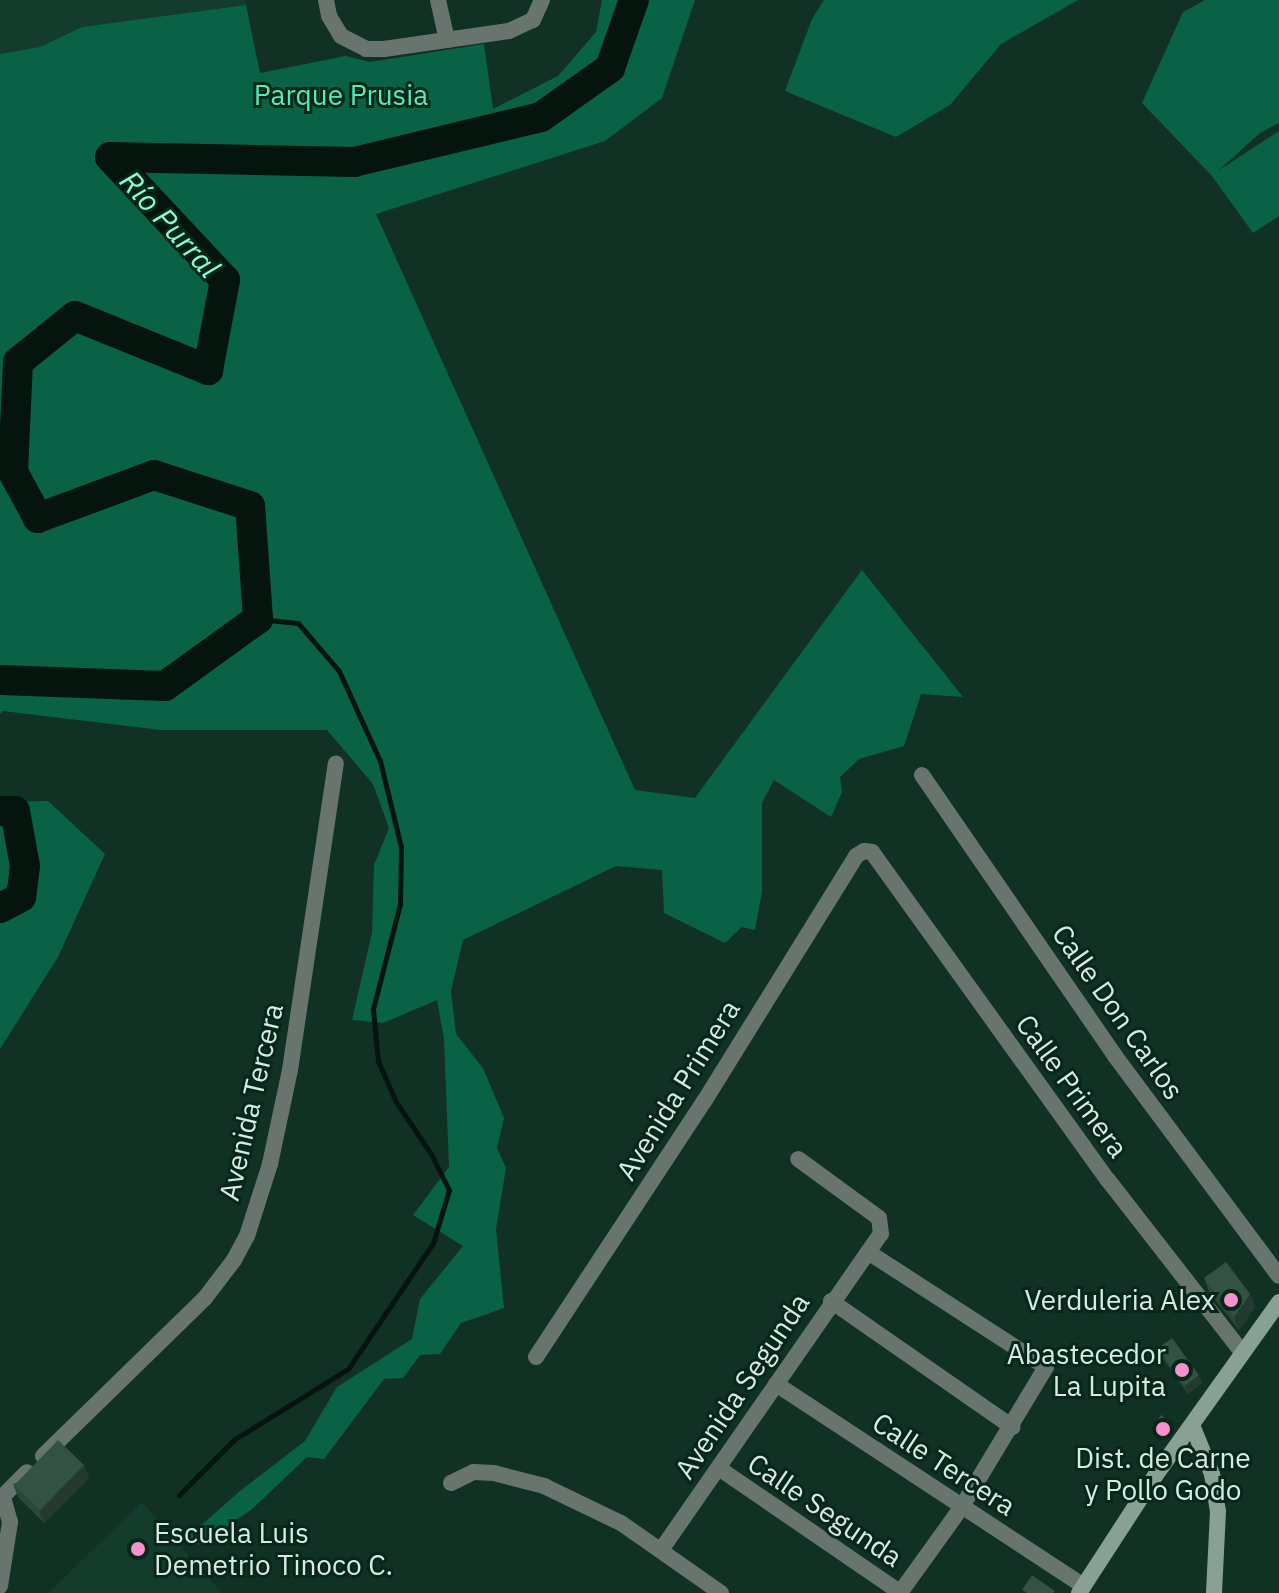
<!DOCTYPE html>
<meta charset="utf-8">
<style>
body{margin:0}
#map{position:relative;width:1279px;height:1593px;overflow:hidden;background:#123125;font-family:"IBM Plex Sans",sans-serif}
div>[style]{position:absolute}
.built>*{inset:0;background:#133c2c}
.green>*{inset:0;background:#0a6246}
.stream>*{height:5px;margin:-2.5px;padding:0 2.5px;transform-origin:2.5px;border-radius:2.5px;background:#06140e}
.river>*{height:30px;margin:-15px;padding:0 15px;transform-origin:15px;border-radius:15px;background:#06140e}
.street>*{height:16px;margin:-8px;padding:0 8px;transform-origin:8px;border-radius:8px;background:#67756e}
.secondary>*{height:16px;margin:-8px;padding:0 8px;transform-origin:8px;border-radius:8px;background:#89a095}
.wall>*{inset:0;background:#2c473a}
.shaded-wall>*{inset:0;background:#243930}
.building>*{inset:0;background:#335244;transform-origin:0 0}
.dots>*{width:22px;height:22px;translate:-50% -50%;box-sizing:border-box;border:4px solid #07271b;border-radius:50%}
span{translate:-50% -50%;white-space:nowrap;text-align:center;line-height:1.15;-webkit-text-stroke:6px #07271b;paint-order:stroke}
.park-label{font-size:28px;color:#55ecb4}
.street-label{font-size:28px;color:#d9eae2}
.poi-label{font-size:28px;color:#d9eae2}
.right{translate:-100% -50%;text-align:right}
.left{translate:0 -50%;text-align:left}
.water-label{font-size:30px;color:#8efbcd;font-style:italic}
</style>
<div id="map">
<div class="built">
<div style="clip-path:polygon(0 0,246px 0,246px 5px,82px 27px,40px 47px,0 54px)"></div>
<div style="clip-path:polygon(142px 1502px,222px 1593px,48px 1593px)"></div>
</div>
<div class="green">
<div style="clip-path:polygon(602px 0,695px 0,662px 98px,605px 141px,376px 214px,635px 790px,695px 798px,862px 570px,963px 697px,921px 694px,904px 746px,859px 759px,840px 777px,842px 792px,831px 817px,774px 780px,762px 803px,762px 892px,755px 930px,742px 927px,725px 943px,664px 913px,662px 870px,616px 866px,463px 940px,451px 991px,456px 1034px,483px 1068px,504px 1118px,497px 1148px,506px 1168px,496px 1229px,504px 1308px,461px 1323px,440px 1354px,420px 1355px,403px 1378px,384px 1379px,324px 1459px,307px 1457px,251px 1510px,198px 1545px,189px 1536px,240px 1491px,305px 1441px,337px 1387px,412px 1339px,420px 1299px,463px 1246px,413px 1215px,449px 1167px,444px 1039px,437px 1000px,383px 1023px,352px 1020px,372px 933px,374px 865px,389px 828px,373px 784px,327px 730px,161px 730px,3px 711px,0 714px,0 54px,40px 47px,82px 27px,246px 5px,260px 73px,346px 56px,370px 62px,484px 44px,493px 109px,558px 76px,596px 32px)"></div>
<div style="clip-path:polygon(824px 0,1078px 0,1001px 44px,950px 105px,896px 137px,785px 91px,812px 19px)"></div>
<div style="clip-path:polygon(1205px 0,1279px 0,1279px 123px,1260px 133px,1218px 171px,1279px 131px,1279px 216px,1253px 233px,1212px 176px,1142px 103px,1183px 12px)"></div>
<div style="clip-path:polygon(48px 801px,105px 854px,58px 957px,0 1049px,0 802px)"></div>
</div>
<div class="stream">
<div style="left:179px;top:1495px;width:79px;rotate:-45deg"></div>
<div style="left:235px;top:1439px;width:133px;rotate:-31.8deg"></div>
<div style="left:348px;top:1369px;width:152px;rotate:-56deg"></div>
<div style="left:433px;top:1243px;width:55px;rotate:-73.2deg"></div>
<div style="left:449px;top:1190px;width:40px;rotate:-116.6deg"></div>
<div style="left:431px;top:1154px;width:63px;rotate:-123.9deg"></div>
<div style="left:396px;top:1102px;width:45px;rotate:-113.7deg"></div>
<div style="left:378px;top:1061px;width:52px;rotate:-95.5deg"></div>
<div style="left:373px;top:1009px;width:108px;rotate:-75.6deg"></div>
<div style="left:400px;top:904px;width:57px;rotate:-89deg"></div>
<div style="left:401px;top:847px;width:89px;rotate:-103.7deg"></div>
<div style="left:380px;top:761px;width:99px;rotate:-114.5deg"></div>
<div style="left:339px;top:671px;width:63px;rotate:-130.5deg"></div>
<div style="left:298px;top:623px;width:40px;rotate:-174.3deg"></div>
</div>
<div class="river">
<div style="left:0;top:680px;width:165px;rotate:2.1deg"></div>
<div style="left:165px;top:686px;width:115px;rotate:-35.8deg"></div>
<div style="left:258px;top:619px;width:113px;rotate:-94deg"></div>
<div style="left:250px;top:506px;width:101px;rotate:-162.1deg"></div>
<div style="left:154px;top:475px;width:124px;rotate:159.7deg"></div>
<div style="left:38px;top:518px;width:52px;rotate:-118.5deg"></div>
<div style="left:13px;top:472px;width:110px;rotate:-87.4deg"></div>
<div style="left:18px;top:362px;width:73px;rotate:-38.9deg"></div>
<div style="left:75px;top:316px;width:144px;rotate:22.1deg"></div>
<div style="left:208px;top:370px;width:92px;rotate:-79.3deg"></div>
<div style="left:225px;top:280px;width:168px;rotate:-133.1deg"></div>
<div style="left:110px;top:157px;width:244px;rotate:1.2deg"></div>
<div style="left:354px;top:162px;width:192px;rotate:-13.5deg"></div>
<div style="left:541px;top:117px;width:85px;rotate:-35.4deg"></div>
<div style="left:610px;top:68px;width:72px;rotate:-70.6deg"></div>
<div style="left:0;top:811px;width:15px"></div>
<div style="left:15px;top:811px;width:56px;rotate:79.7deg"></div>
<div style="left:25px;top:866px;width:31px;rotate:97deg"></div>
<div style="left:21px;top:897px;width:24px;rotate:152deg"></div>
</div>
<div class="street">
<div style="left:326px;top:0;width:16px;rotate:79deg"></div>
<div style="left:329px;top:16px;width:23px;rotate:59deg"></div>
<div style="left:341px;top:36px;width:28px;rotate:27deg"></div>
<div style="left:366px;top:49px;width:18px"></div>
<div style="left:384px;top:49px;width:126px;rotate:-8.2deg"></div>
<div style="left:509px;top:31px;width:26px;rotate:-25deg"></div>
<div style="left:533px;top:20px;width:22px;rotate:-66deg"></div>
<div style="left:438px;top:0;width:41px;rotate:77.3deg"></div>
<div style="left:922px;top:775px;width:341px;rotate:55.5deg"></div>
<div style="left:1115px;top:1056px;width:274px;rotate:53.3deg"></div>
<div style="left:868px;top:1252px;width:212px;rotate:32.9deg"></div>
<div style="left:1046px;top:1367px;width:165px;rotate:121.1deg"></div>
<div style="left:961px;top:1508px;width:105px;rotate:125.7deg"></div>
<div style="left:831px;top:1301px;width:221px;rotate:34.8deg"></div>
<div style="left:536px;top:1357px;width:308px;rotate:-56.7deg"></div>
<div style="left:705px;top:1100px;width:287px;rotate:-58.2deg"></div>
<div style="left:856px;top:856px;width:9px;rotate:-32deg"></div>
<div style="left:864px;top:851px;width:8px;rotate:7deg"></div>
<div style="left:872px;top:852px;width:404px;rotate:54.3deg"></div>
<div style="left:1108px;top:1180px;width:218px;rotate:52.1deg"></div>
<div style="left:776px;top:1384px;width:368px;rotate:33.3deg"></div>
<div style="left:43px;top:1456px;width:226px;rotate:-44.3deg"></div>
<div style="left:205px;top:1298px;width:48px;rotate:-52.7deg"></div>
<div style="left:234px;top:1260px;width:27px;rotate:-62deg"></div>
<div style="left:247px;top:1236px;width:76px;rotate:-72.3deg"></div>
<div style="left:270px;top:1164px;width:96px;rotate:-78deg"></div>
<div style="left:290px;top:1070px;width:310px;rotate:-81.5deg"></div>
<div style="left:720px;top:1469px;width:219px;rotate:34.4deg"></div>
<div style="left:451px;top:1483px;width:25px;rotate:-26deg"></div>
<div style="left:474px;top:1472px;width:20px;rotate:3deg"></div>
<div style="left:494px;top:1473px;width:52px;rotate:14.6deg"></div>
<div style="left:544px;top:1486px;width:85px;rotate:25.7deg"></div>
<div style="left:621px;top:1523px;width:122px;rotate:35deg"></div>
<div style="left:0;top:1499px;width:38px;rotate:-45deg"></div>
<div style="left:661px;top:1550px;width:385px;rotate:-55.2deg"></div>
<div style="left:881px;top:1234px;width:16px;rotate:-97deg"></div>
<div style="left:879px;top:1218px;width:100px;rotate:-143.9deg"></div>
<div style="left:0;top:1586px;width:65px;rotate:-81.1deg"></div>
<div style="left:10px;top:1522px;width:26px;rotate:-106deg"></div>
</div>
<div class="secondary">
<div style="left:1192px;top:1425px;width:53px;rotate:67.8deg"></div>
<div style="left:1212px;top:1474px;width:37px;rotate:81deg"></div>
<div style="left:1218px;top:1511px;width:82px;rotate:92.8deg"></div>
<div style="left:1079px;top:1593px;width:140px;rotate:-57deg"></div>
<div style="left:1155px;top:1476px;width:214px;rotate:-54.5deg"></div>
</div>
<div class="wall">
<div style="clip-path:polygon(1204px 1278px,1250px 1294px,1255px 1307px,1239px 1330px,1209px 1292px)"></div>
<div style="clip-path:polygon(1158px 1348px,1199px 1375px,1202px 1383px,1188px 1394px,1162px 1357px)"></div>
<div style="clip-path:polygon(1172px 1424px,1173px 1428px,1164px 1438px,1154px 1429px,1152px 1425px)"></div>
<div style="clip-path:polygon(84px 1465px,89px 1478px,44px 1523px,18px 1497px,13px 1484px)"></div>
</div>
<div class="shaded-wall">
<div style="clip-path:polygon(1250px 1294px,1255px 1307px,1239px 1330px,1234px 1317px)"></div>
<div style="clip-path:polygon(1199px 1375px,1202px 1383px,1188px 1394px,1185px 1385px)"></div>
<div style="clip-path:polygon(1172px 1424px,1173px 1428px,1164px 1438px,1162px 1434px)"></div>
<div style="clip-path:polygon(84px 1465px,89px 1478px,44px 1523px,39px 1510px)"></div>
</div>
<div class="building">
<div style="clip-path:polygon(1226px 1262px,1250px 1294px,1234px 1317px,1204px 1278px)"></div>
<div style="left:1172px;top:1338px;width:46px;height:17px;rotate:54deg"></div>
<div style="left:1161px;top:1415px;width:14px;height:13px;rotate:39deg"></div>
<div style="left:58px;top:1440px;width:36px;height:63px;rotate:44deg"></div>
<div style="clip-path:polygon(1032px 1575px,1055px 1591px,1053px 1593px,1027px 1593px,1022px 1590px)"></div>
</div>
<div class="dots">
<div style="left:1231px;top:1300px;background:#f790cd"></div>
<div style="left:1182px;top:1370px;background:#f790cd"></div>
<div style="left:1163px;top:1429px;background:#f790cd"></div>
<div style="left:138px;top:1549px;background:#f790cd"></div>
</div>
<div class="park-label">
<span style="left:341px;top:95px">Parque Prusia</span>
</div>
<div class="street-label">
<span style="left:1118px;top:1012px;rotate:55deg">Calle Don Carlos</span>
<span style="left:1072px;top:1086px;rotate:54deg">Calle Primera</span>
<span style="left:678px;top:1090px;rotate:-58deg">Avenida Primera</span>
<span style="left:251px;top:1102px;rotate:-77deg">Avenida Tercera</span>
<span style="left:742px;top:1386px;rotate:-56deg">Avenida Segunda</span>
<span style="left:944px;top:1464px;rotate:33deg">Calle Tercera</span>
<span style="left:825px;top:1510px;rotate:34deg">Calle Segunda</span>
</div>
<div class="poi-label">
<span class="right" style="left:1215px;top:1300px">Verduleria Alex</span>
<span class="right" style="left:1166px;top:1370px">Abastecedor<br>La Lupita</span>
<span style="left:1163px;top:1474px">Dist. de Carne<br>y Pollo Godo</span>
<span class="left" style="left:154px;top:1549px">Escuela Luis<br>Demetrio Tinoco C.</span>
</div>
<div class="water-label">
<span style="left:170px;top:224px;rotate:48deg">Río Purral</span>
</div>
</div>
